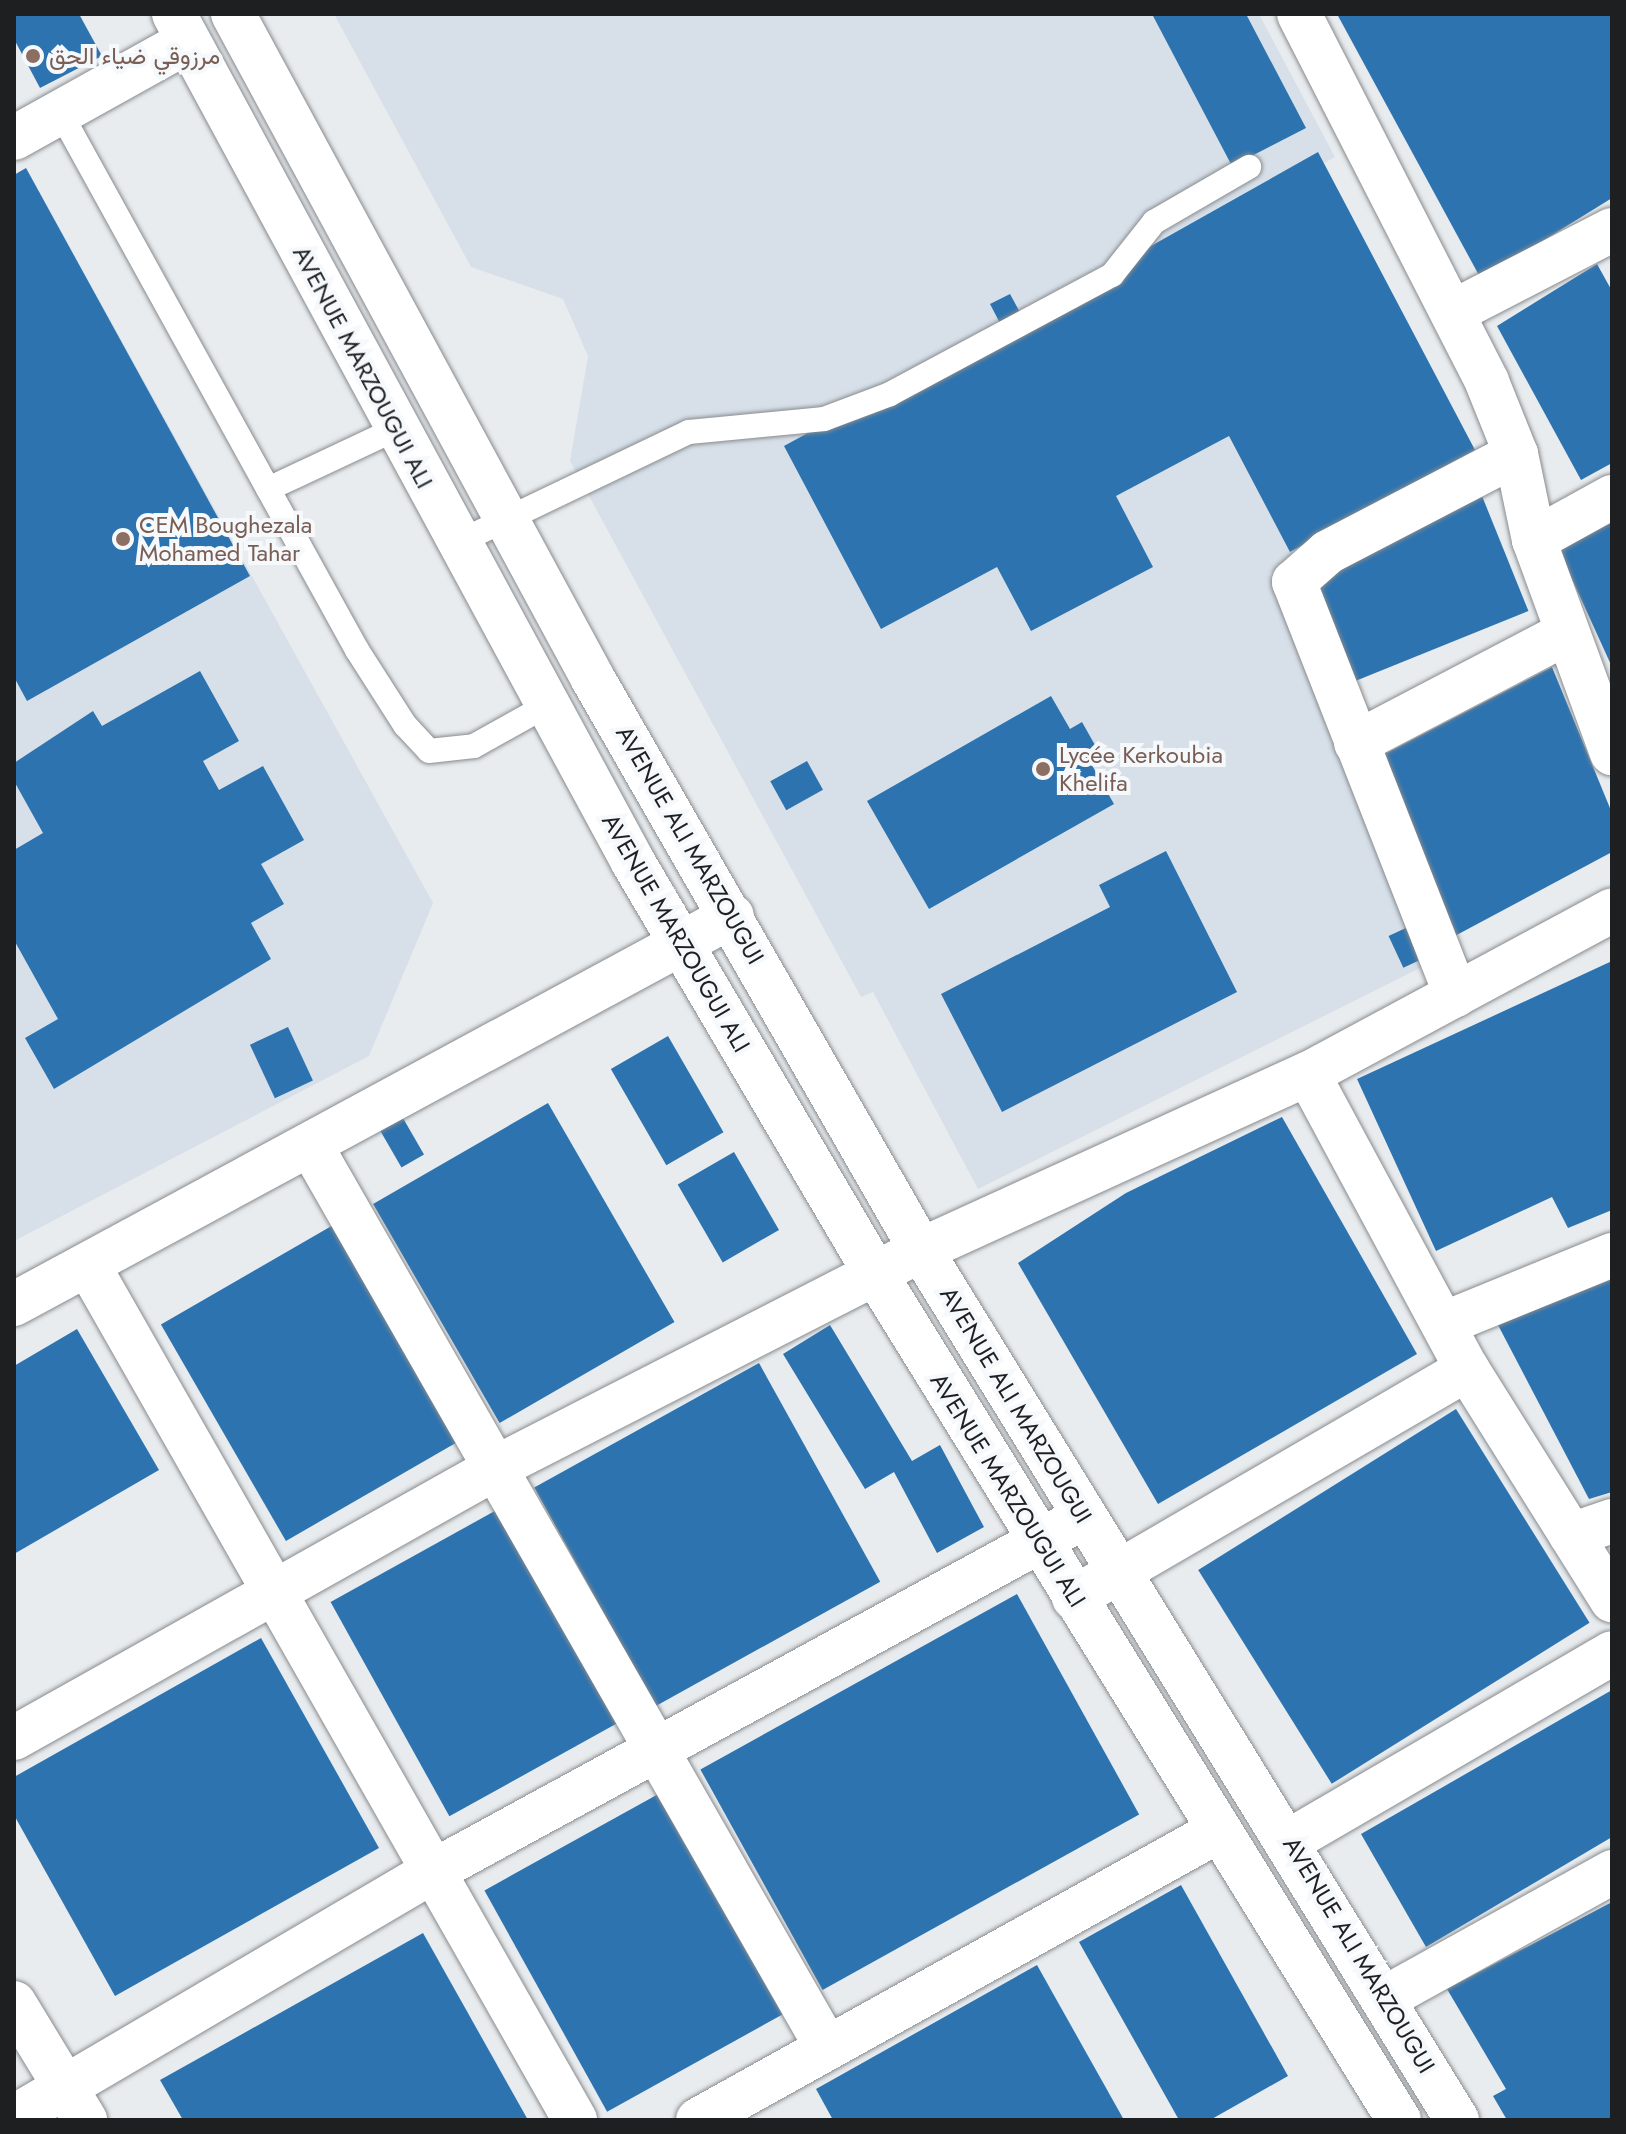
<!DOCTYPE html>
<meta charset="utf-8">
<style>
body{margin:0}
#map{position:relative;width:1626px;height:2134px;overflow:hidden;background:#e8ecef;font-family:Jost,Vazirmatn,sans-serif}
div>[style]{position:absolute}
.built>*{inset:0;background:#d7e0e9}
.building>*{inset:0;background:#2c73b0;transform-origin:0 0}
.roads{filter:drop-shadow(0 0 2px #888b8e) drop-shadow(0 0 2px #888b8e)}
.lane>*{height:24px;margin:-12px;padding:0 12px;transform-origin:12px;border-radius:12px;background:#fff}
.street>*{height:44px;margin:-22px;padding:0 22px;transform-origin:22px;border-radius:22px;background:#fff}
.secondary>*{height:44px;margin:-22px;padding:0 22px;transform-origin:22px;border-radius:22px;background:#fff}
.dots>*{width:22px;height:22px;translate:-50% -50%;box-sizing:border-box;border:4px solid #f6f9fc;border-radius:50%}
span{translate:-50% -50%;white-space:nowrap;text-align:center;line-height:1.15;-webkit-text-stroke:8px #f6f9fc;paint-order:stroke}
.education-label{font-size:24px;color:#785e54}
.left{translate:0 -50%;text-align:left}
.street-label{font-size:24px;color:#1e1f20}
.frame{position:absolute;inset:0;border:16px solid #1e1f20;pointer-events:none}
</style>
<div id="map">
<div class="built">
<div style="clip-path:polygon(334px 14px,1259px 14px,1335px 157px,1140px 264px,1300px 550px,1269px 574px,1426px 965px,978px 1189px,873px 992px,861px 997px,570px 461px,588px 356px,563px 299px,471px 267px)"></div>
<div style="clip-path:polygon(26px 168px,433px 903px,369px 1056px,14px 1241px,14px 176px)"></div>
</div>
<div class="building">
<div style="clip-path:polygon(14px 14px,79px 14px,102px 56px,40px 88px,14px 39px)"></div>
<div style="clip-path:polygon(1152px 14px,1246px 14px,1306px 128px,1232px 166px)"></div>
<div style="clip-path:polygon(1337px 14px,1612px 14px,1612px 198px,1481px 279px)"></div>
<div style="clip-path:polygon(1318px 152px,1475px 450px,1290px 552px,1229px 436px,1116px 496px,1153px 567px,1031px 631px,997px 567px,881px 629px,784px 446px,1002px 327px,990px 304px,1010px 294px,1023px 318px)"></div>
<div style="clip-path:polygon(26px 168px,250px 576px,27px 701px,14px 677px,14px 175px)"></div>
<div style="clip-path:polygon(1597px 264px,1612px 291px,1612px 463px,1581px 480px,1497px 326px)"></div>
<div style="left:1482px;top:496px;width:124px;height:194px;rotate:68deg"></div>
<div style="clip-path:polygon(1612px 521px,1612px 667px,1556px 544px)"></div>
<div style="clip-path:polygon(1552px 667px,1612px 813px,1612px 852px,1451px 938px,1379px 757px)"></div>
<div style="clip-path:polygon(200px 671px,239px 741px,203px 761px,219px 790px,263px 766px,304px 840px,261px 864px,284px 904px,251px 923px,271px 959px,54px 1089px,25px 1038px,58px 1019px,14px 940px,14px 850px,43px 833px,14px 781px,14px 763px,93px 711px,102px 726px)"></div>
<div style="clip-path:polygon(1051px 696px,1070px 729px,1082px 722px,1100px 754px,1089px 760px,1114px 804px,929px 909px,867px 801px)"></div>
<div style="left:807px;top:761px;width:33px;height:42px;rotate:61deg"></div>
<div style="clip-path:polygon(1166px 851px,1237px 992px,1002px 1112px,941px 994px,1110px 907px,1099px 885px)"></div>
<div style="left:1423px;top:920px;width:35px;height:38px;rotate:65deg"></div>
<div style="clip-path:polygon(1612px 961px,1612px 1210px,1568px 1228px,1552px 1197px,1436px 1251px,1357px 1079px)"></div>
<div style="left:288px;top:1027px;width:59px;height:42px;rotate:65deg"></div>
<div style="left:668px;top:1036px;width:111px;height:66px;rotate:60deg"></div>
<div style="left:548px;top:1103px;width:253px;height:202px;rotate:60deg"></div>
<div style="left:396px;top:1106px;width:56px;height:26px;rotate:60deg"></div>
<div style="clip-path:polygon(1282px 1117px,1417px 1354px,1158px 1504px,1018px 1263px,1126px 1193px)"></div>
<div style="left:734px;top:1152px;width:90px;height:65px;rotate:60deg"></div>
<div style="left:335px;top:1224px;width:250px;height:201px;rotate:60deg"></div>
<div style="clip-path:polygon(1612px 1279px,1612px 1492px,1589px 1499px,1498px 1325px)"></div>
<div style="clip-path:polygon(830px 1325px,912px 1461px,940px 1445px,984px 1527px,937px 1553px,894px 1472px,865px 1489px,783px 1354px)"></div>
<div style="clip-path:polygon(77px 1329px,159px 1470px,14px 1554px,14px 1366px)"></div>
<div style="left:759px;top:1363px;width:250px;height:257px;rotate:61deg"></div>
<div style="left:1456px;top:1409px;width:252px;height:304px;rotate:58deg"></div>
<div style="left:502px;top:1507px;width:245px;height:196px;rotate:61deg"></div>
<div style="left:1017px;top:1594px;width:252px;height:362px;rotate:61deg"></div>
<div style="clip-path:polygon(261px 1638px,379px 1848px,115px 1996px,14px 1815px,14px 1777px)"></div>
<div style="clip-path:polygon(1612px 1690px,1612px 1837px,1426px 1947px,1361px 1834px)"></div>
<div style="left:662px;top:1792px;width:253px;height:203px;rotate:61deg"></div>
<div style="clip-path:polygon(1181px 1885px,1288px 2076px,1210px 2120px,1179px 2120px,1079px 1942px)"></div>
<div style="clip-path:polygon(1612px 1902px,1612px 2120px,1507px 2120px,1493px 2096px,1506px 2089px,1447px 1989px)"></div>
<div style="clip-path:polygon(423px 1933px,528px 2120px,183px 2120px,160px 2080px)"></div>
<div style="clip-path:polygon(1037px 1965px,1124px 2120px,833px 2120px,816px 2089px)"></div>
</div>
<div class="roads">
<div class="lane">
<div style="left:60px;top:112px;width:615px;rotate:61.1deg"></div>
<div style="left:357px;top:650px;width:89px;rotate:57.4deg"></div>
<div style="left:405px;top:725px;width:35px;rotate:47deg"></div>
<div style="left:429px;top:751px;width:45px;rotate:-6.3deg"></div>
<div style="left:474px;top:746px;width:80px;rotate:-29.1deg"></div>
<div style="left:268px;top:489px;width:141px;rotate:-25.1deg"></div>
<div style="left:457px;top:543px;width:257px;rotate:-25.6deg"></div>
<div style="left:689px;top:432px;width:136px;rotate:-5.5deg"></div>
<div style="left:824px;top:419px;width:71px;rotate:-20.7deg"></div>
<div style="left:890px;top:394px;width:252px;rotate:-28.2deg"></div>
<div style="left:1112px;top:275px;width:68px;rotate:-51.6deg"></div>
<div style="left:1154px;top:222px;width:110px;rotate:-30.1deg"></div>
</div>
<div class="street">
<div style="left:1299px;top:14px;width:413px;rotate:62.9deg"></div>
<div style="left:1487px;top:382px;width:78px;rotate:68.1deg"></div>
<div style="left:1516px;top:454px;width:88px;rotate:78.2deg"></div>
<div style="left:1534px;top:540px;width:227px;rotate:69.9deg"></div>
<div style="left:14px;top:138px;width:199px;rotate:-29.1deg"></div>
<div style="left:1453px;top:312px;width:179px;rotate:-27.3deg"></div>
<div style="left:1534px;top:540px;width:89px;rotate:-28.9deg"></div>
<div style="left:1356px;top:743px;width:237px;rotate:-27.6deg"></div>
<div style="left:1456px;top:995px;width:444px;rotate:-111.4deg"></div>
<div style="left:1294px;top:582px;width:45px;rotate:-41.4deg"></div>
<div style="left:1328px;top:552px;width:212px;rotate:-27.5deg"></div>
<div style="left:1308px;top:1074px;width:335px;rotate:61.7deg"></div>
<div style="left:1467px;top:1369px;width:273px;rotate:57.9deg"></div>
<div style="left:311px;top:1146px;width:1037px;rotate:60.22deg"></div>
<div style="left:88px;top:1265px;width:984px;rotate:60.33deg"></div>
<div style="left:14px;top:1304px;width:816px;rotate:-28.39deg"></div>
<div style="left:1443px;top:1324px;width:183px;rotate:-22.2deg"></div>
<div style="left:1571px;top:1535px;width:43px;rotate:-18.9deg"></div>
<div style="left:1074px;top:1598px;width:455px;rotate:-30.2deg"></div>
<div style="left:14px;top:1738px;width:556px;rotate:-29.28deg"></div>
<div style="left:499px;top:1466px;width:474px;rotate:-27.1deg"></div>
<div style="left:921px;top:1250px;width:425px;rotate:-24.5deg"></div>
<div style="left:1308px;top:1074px;width:345px;rotate:-28.3deg"></div>
<div style="left:1291px;top:1840px;width:371px;rotate:-30.2deg"></div>
<div style="left:1385px;top:1998px;width:260px;rotate:-29deg"></div>
<div style="left:14px;top:2003px;width:137px;rotate:58.7deg"></div>
<div style="left:14px;top:2117px;width:485px;rotate:-30.4deg"></div>
<div style="left:432px;top:1872px;width:742px;rotate:-28.57deg"></div>
<div style="left:698px;top:2120px;width:595px;rotate:-29.06deg"></div>
</div>
<div class="secondary">
<div style="left:174px;top:14px;width:964px;rotate:61.57deg"></div>
<div style="left:633px;top:862px;width:477px;rotate:59.5deg"></div>
<div style="left:875px;top:1273px;width:996px;rotate:58.26deg"></div>
<div style="left:233px;top:14px;width:756px;rotate:61.57deg"></div>
<div style="left:593px;top:679px;width:659px;rotate:60.13deg"></div>
<div style="left:921px;top:1250px;width:1022px;rotate:58.36deg"></div>
</div>
</div>
<div class="dots">
<div style="left:33px;top:56px;background:#8d6e63"></div>
<div style="left:123px;top:539px;background:#8d6e63"></div>
<div style="left:1043px;top:769px;background:#8d6e63"></div>
</div>
<div class="education-label">
<span class="left" style="left:49px;top:56px">مرزوقي ضياء الحق</span>
<span class="left" style="left:139px;top:539px">CEM Boughezala<br>Mohamed Tahar</span>
<span class="left" style="left:1059px;top:769px">Lycée Kerkoubia<br>Khelifa</span>
</div>
<div class="street-label">
<span style="left:363px;top:367px;rotate:62deg">AVENUE MARZOUGUI ALI</span>
<span style="left:690px;top:845px;rotate:60deg">AVENUE ALI MARZOUGUI</span>
<span style="left:676px;top:933px;rotate:60deg">AVENUE MARZOUGUI ALI</span>
<span style="left:1016px;top:1405px;rotate:59deg">AVENUE ALI MARZOUGUI</span>
<span style="left:1008px;top:1490px;rotate:58deg">AVENUE MARZOUGUI ALI</span>
<span style="left:1359px;top:1955px;rotate:59deg">AVENUE ALI MARZOUGUI</span>
</div>
<div class="frame"></div>
</div>
